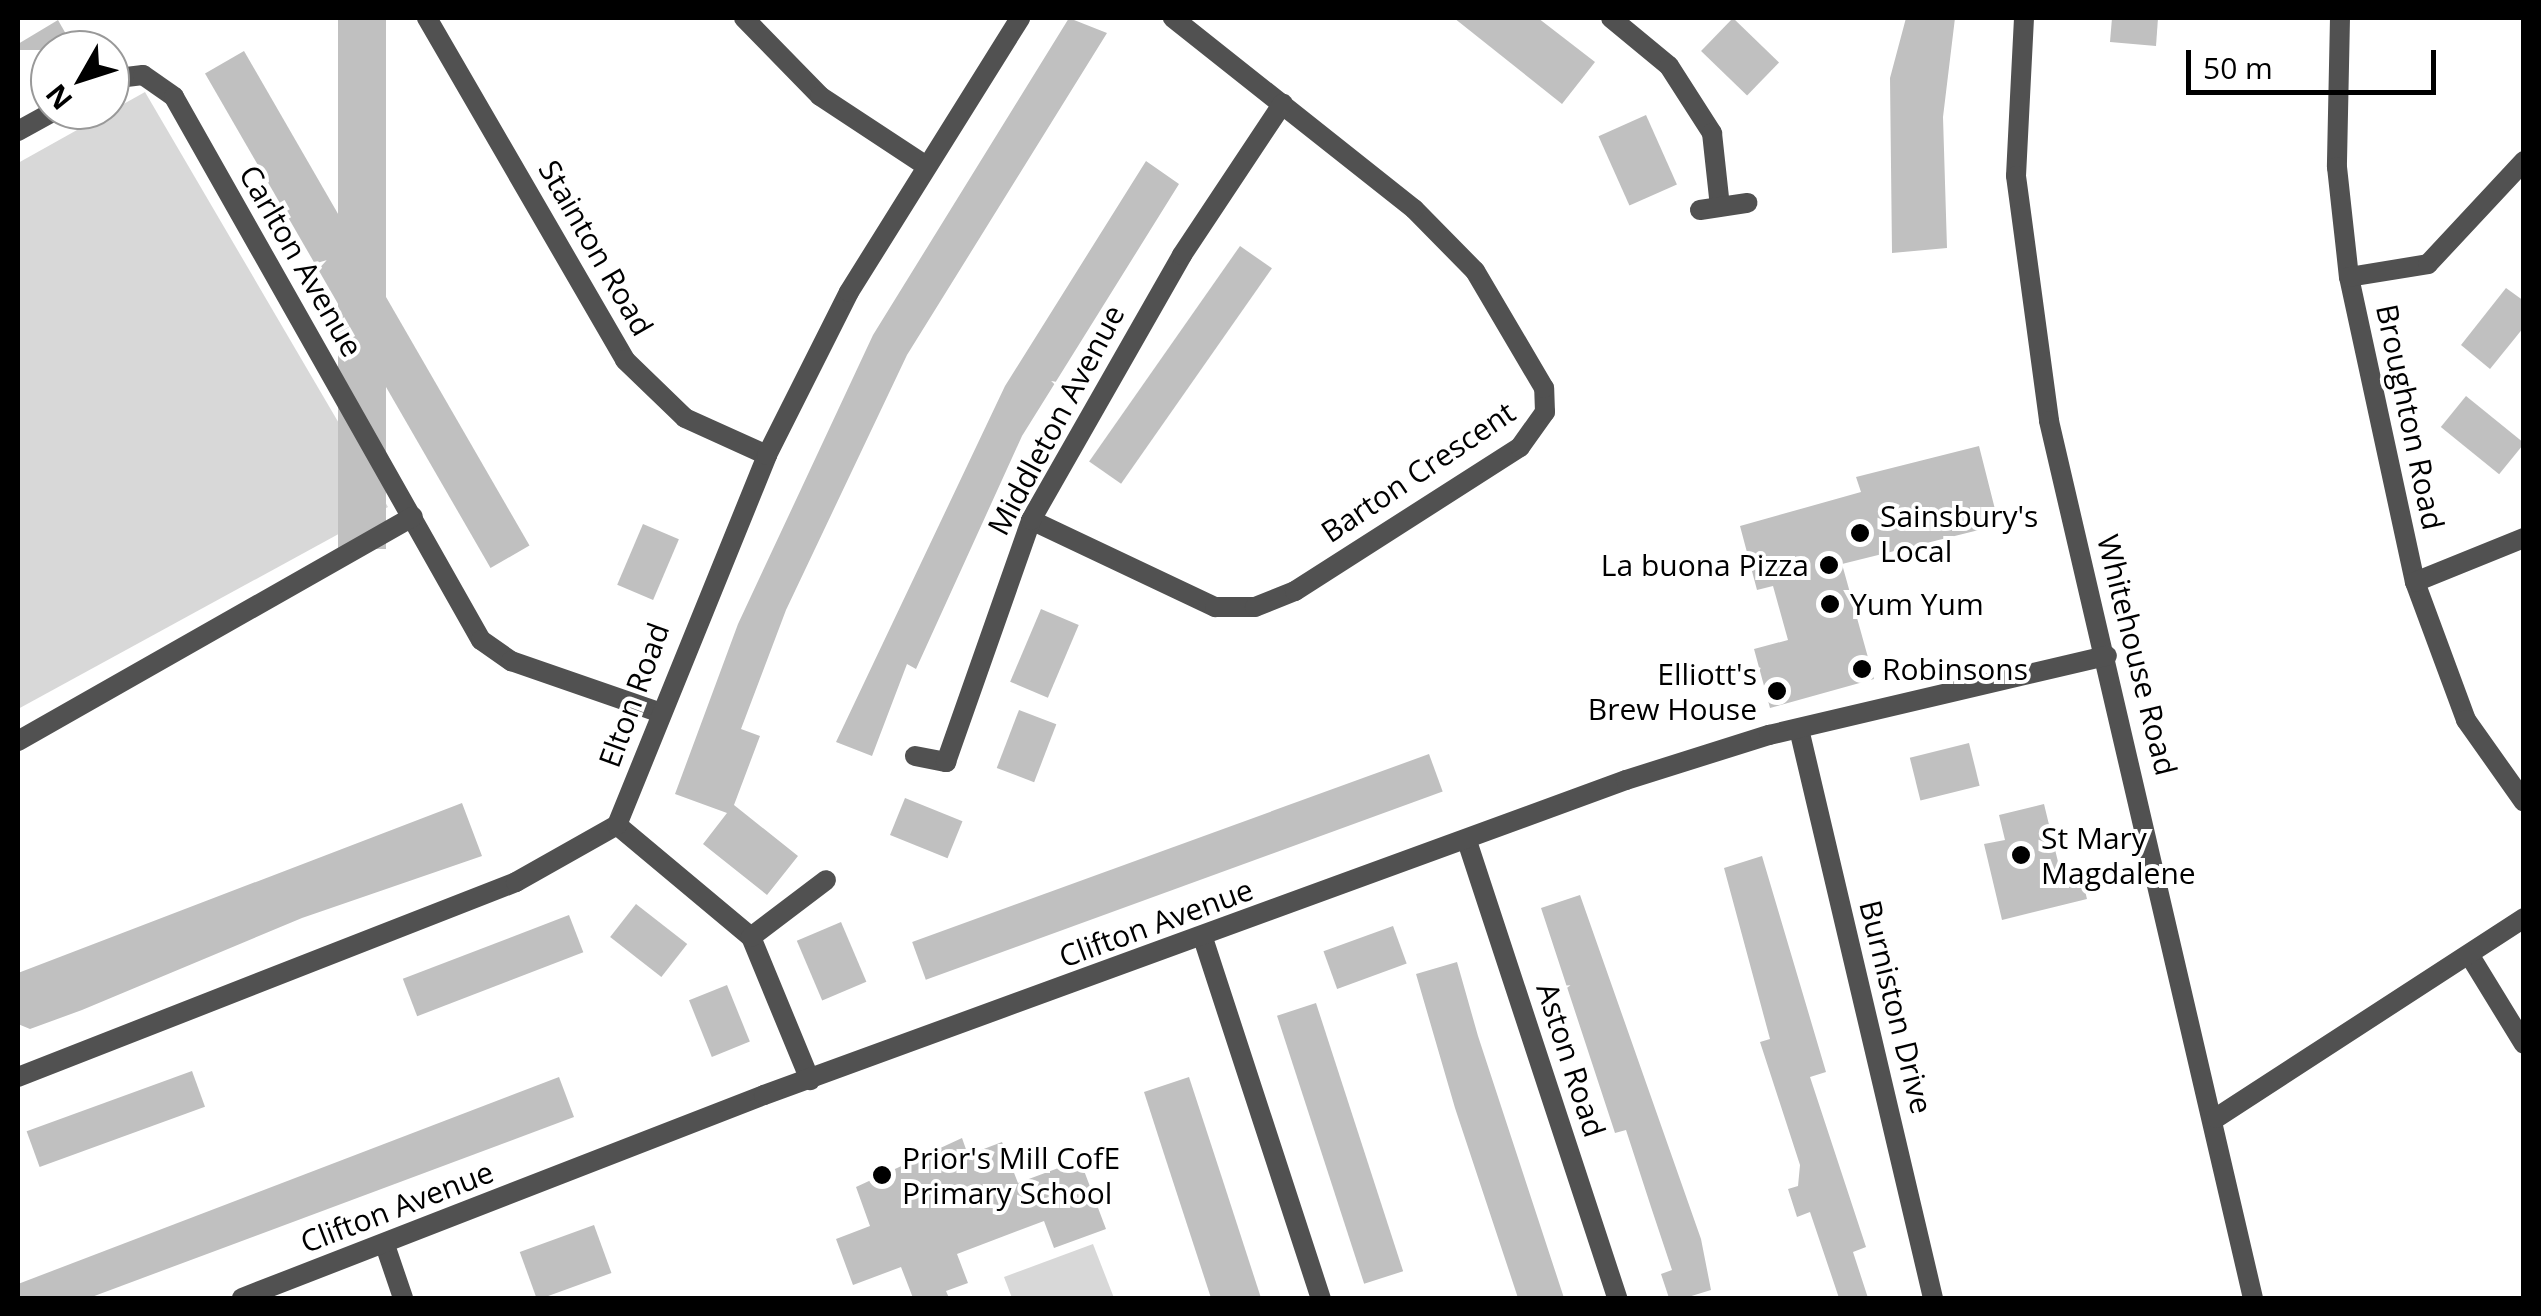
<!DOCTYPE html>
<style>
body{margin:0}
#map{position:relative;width:2541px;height:1316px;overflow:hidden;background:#fff;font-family:"Open Sans",sans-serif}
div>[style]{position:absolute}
.green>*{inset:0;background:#d8d8d8}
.building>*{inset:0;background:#c0c0c0;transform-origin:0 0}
.minor>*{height:20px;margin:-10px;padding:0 10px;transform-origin:10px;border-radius:10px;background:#515151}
.dots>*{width:28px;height:28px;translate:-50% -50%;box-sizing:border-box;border:5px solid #fff;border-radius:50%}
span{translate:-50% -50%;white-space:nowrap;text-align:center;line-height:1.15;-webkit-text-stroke:8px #fff;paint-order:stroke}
.street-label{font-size:30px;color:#000}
.poi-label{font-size:30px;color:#000}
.left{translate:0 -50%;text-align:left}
.right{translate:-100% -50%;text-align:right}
.frame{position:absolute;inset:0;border:20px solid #000;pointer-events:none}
.north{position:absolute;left:30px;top:30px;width:100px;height:100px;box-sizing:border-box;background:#fff;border:2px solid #999;border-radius:50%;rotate:231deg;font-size:28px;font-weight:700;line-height:40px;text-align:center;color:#000}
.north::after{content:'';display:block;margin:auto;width:35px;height:45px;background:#000;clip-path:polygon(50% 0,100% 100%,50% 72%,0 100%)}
.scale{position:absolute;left:2186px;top:50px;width:250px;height:45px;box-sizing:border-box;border:5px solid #000;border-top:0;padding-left:12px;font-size:30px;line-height:35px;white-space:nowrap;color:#000;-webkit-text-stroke:8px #fff;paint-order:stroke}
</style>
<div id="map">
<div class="green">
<div style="clip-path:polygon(145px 92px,388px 507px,18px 709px,18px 163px)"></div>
<div style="clip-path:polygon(1093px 1244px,1114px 1298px,1012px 1298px,1004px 1277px)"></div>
</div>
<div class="building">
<div style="left:338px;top:18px;width:48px;height:531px"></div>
<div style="clip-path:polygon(1069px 18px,1107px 33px,907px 355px,786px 610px,741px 729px,760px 736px,734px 805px,798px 856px,767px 895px,703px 844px,727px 813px,675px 794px,738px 624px,873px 335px)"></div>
<div style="clip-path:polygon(1454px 18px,1538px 18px,1595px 62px,1562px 104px)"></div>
<div style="left:1733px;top:18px;width:64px;height:46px;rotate:44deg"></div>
<div style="clip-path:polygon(1906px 18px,1955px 18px,1943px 117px,1947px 248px,1892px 253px,1890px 78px)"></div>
<div style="clip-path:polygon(2112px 18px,2158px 18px,2156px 46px,2110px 42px)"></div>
<div style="clip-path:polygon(58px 20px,75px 50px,18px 50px,18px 44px)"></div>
<div style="left:244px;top:51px;width:571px;height:45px;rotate:60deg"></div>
<div style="left:1646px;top:115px;width:76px;height:52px;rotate:66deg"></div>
<div style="clip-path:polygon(1146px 161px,1179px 184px,1022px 436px,916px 669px,907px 664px,872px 756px,836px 742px,1005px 386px)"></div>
<div style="left:1240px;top:246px;width:39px;height:263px;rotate:35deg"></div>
<div style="clip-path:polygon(2506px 288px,2524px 301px,2524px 327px,2490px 369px,2461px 345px)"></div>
<div style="left:2466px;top:396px;width:75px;height:40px;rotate:39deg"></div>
<div style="clip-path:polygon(1979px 446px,1999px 525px,1842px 564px,1874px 679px,1770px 708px,1754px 649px,1788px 640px,1773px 586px,1757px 590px,1740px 526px,1861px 492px,1856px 477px)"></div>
<div style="left:643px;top:524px;width:39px;height:66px;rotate:23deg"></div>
<div style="left:1041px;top:609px;width:41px;height:79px;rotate:23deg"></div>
<div style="left:1019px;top:710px;width:40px;height:62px;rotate:21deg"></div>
<div style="left:1969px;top:743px;width:44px;height:61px;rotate:76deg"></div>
<div style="left:1429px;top:754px;width:40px;height:550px;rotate:70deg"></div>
<div style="left:905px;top:798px;width:62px;height:40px;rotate:22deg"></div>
<div style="clip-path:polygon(462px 803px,482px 856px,302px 918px,82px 1010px,30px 1029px,18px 1024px,18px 973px)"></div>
<div style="clip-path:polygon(2044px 804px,2060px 870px,2079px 866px,2087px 899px,2002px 920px,1984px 844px,2005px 840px,1999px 815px)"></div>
<div style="clip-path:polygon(1762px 856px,1826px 1072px,1810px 1077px,1866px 1247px,1853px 1252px,1868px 1298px,1839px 1298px,1810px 1212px,1797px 1217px,1788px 1189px,1798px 1186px,1800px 1165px,1760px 1042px,1770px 1039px,1724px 868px)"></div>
<div style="clip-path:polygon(1580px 895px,1701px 1239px,1711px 1290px,1685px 1298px,1669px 1298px,1661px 1274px,1672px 1270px,1651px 1207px,1626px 1130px,1615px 1133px,1541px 908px)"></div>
<div style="left:636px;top:904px;width:65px;height:42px;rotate:38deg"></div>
<div style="left:569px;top:915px;width:40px;height:178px;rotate:69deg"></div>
<div style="left:841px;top:922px;width:65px;height:48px;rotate:67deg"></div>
<div style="left:1393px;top:926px;width:40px;height:74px;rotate:70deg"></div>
<div style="clip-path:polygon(1457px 962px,1478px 1036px,1564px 1298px,1518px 1298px,1455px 1108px,1416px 974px)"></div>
<div style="left:727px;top:985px;width:61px;height:41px;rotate:68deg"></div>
<div style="left:1316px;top:1003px;width:282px;height:41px;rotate:72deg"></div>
<div style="left:192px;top:1071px;width:38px;height:176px;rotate:70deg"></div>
<div style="clip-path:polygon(559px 1077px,574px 1117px,89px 1298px,18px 1298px,18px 1284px)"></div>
<div style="clip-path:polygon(1189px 1077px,1223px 1181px,1261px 1298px,1211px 1298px,1165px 1157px,1144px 1092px)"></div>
<div style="clip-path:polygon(962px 1138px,968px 1155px,1002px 1142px,1018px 1183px,1080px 1160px,1106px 1229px,1054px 1248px,1044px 1221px,957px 1254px,968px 1283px,946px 1291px,949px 1298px,913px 1298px,901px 1267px,853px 1285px,836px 1239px,870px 1226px,856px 1187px)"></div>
<div style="left:594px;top:1225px;width:51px;height:79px;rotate:70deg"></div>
</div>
<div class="minor">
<div style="left:427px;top:18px;width:395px;rotate:59.9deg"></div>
<div style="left:625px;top:360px;width:83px;rotate:44deg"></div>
<div style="left:685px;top:418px;width:90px;rotate:24.3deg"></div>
<div style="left:744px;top:18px;width:109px;rotate:45.7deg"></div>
<div style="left:820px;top:96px;width:123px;rotate:33.4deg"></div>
<div style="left:1611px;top:18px;width:75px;rotate:39.6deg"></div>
<div style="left:1669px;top:66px;width:80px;rotate:57.3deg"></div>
<div style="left:1712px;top:133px;width:74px;rotate:83.8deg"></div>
<div style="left:2024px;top:18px;width:158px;rotate:92.9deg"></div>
<div style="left:2016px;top:176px;width:247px;rotate:82.3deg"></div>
<div style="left:2049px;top:421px;width:900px;rotate:76.91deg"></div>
<div style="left:2340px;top:18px;width:149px;rotate:91.2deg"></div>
<div style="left:2337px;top:167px;width:111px;rotate:83.8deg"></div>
<div style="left:2349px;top:277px;width:312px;rotate:77.8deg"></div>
<div style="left:2415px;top:582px;width:147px;rotate:69.7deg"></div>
<div style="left:2466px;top:720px;width:100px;rotate:54.7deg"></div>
<div style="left:110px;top:79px;width:33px;rotate:-7deg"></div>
<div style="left:143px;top:75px;width:38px;rotate:35deg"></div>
<div style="left:174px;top:97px;width:624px;rotate:60.52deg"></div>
<div style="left:481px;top:640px;width:37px;rotate:35deg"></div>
<div style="left:511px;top:661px;width:159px;rotate:19.1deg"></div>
<div style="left:18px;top:131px;width:43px;rotate:-28.9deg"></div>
<div style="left:1700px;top:210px;width:48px;rotate:-8.5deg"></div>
<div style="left:2349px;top:277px;width:80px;rotate:-9.3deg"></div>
<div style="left:2428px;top:264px;width:141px;rotate:-47deg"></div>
<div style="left:1031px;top:520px;width:204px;rotate:25.3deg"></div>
<div style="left:1215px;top:607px;width:40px"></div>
<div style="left:1255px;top:607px;width:43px;rotate:-21.8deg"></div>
<div style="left:1295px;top:591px;width:267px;rotate:-32.6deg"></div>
<div style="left:1520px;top:447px;width:43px;rotate:-54.5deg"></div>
<div style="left:1545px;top:412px;width:24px;rotate:-92deg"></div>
<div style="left:1544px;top:388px;width:136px;rotate:-120.5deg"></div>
<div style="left:1475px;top:271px;width:87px;rotate:-134.5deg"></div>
<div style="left:1414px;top:209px;width:308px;rotate:-141.6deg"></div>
<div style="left:2415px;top:582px;width:118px;rotate:-22deg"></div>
<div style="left:1799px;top:729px;width:585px;rotate:76.75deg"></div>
<div style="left:18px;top:741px;width:454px;rotate:-29.6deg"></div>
<div style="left:915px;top:756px;width:32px;rotate:11deg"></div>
<div style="left:946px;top:762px;width:256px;rotate:-70.6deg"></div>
<div style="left:1031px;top:520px;width:305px;rotate:-60.3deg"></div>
<div style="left:1182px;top:255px;width:182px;rotate:-56.4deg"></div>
<div style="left:617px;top:825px;width:175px;rotate:39.9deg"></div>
<div style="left:751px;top:937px;width:155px;rotate:67.6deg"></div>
<div style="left:1467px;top:841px;width:481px;rotate:71.8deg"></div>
<div style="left:751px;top:937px;width:94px;rotate:-37.2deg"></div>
<div style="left:1203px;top:938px;width:379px;rotate:71.9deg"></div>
<div style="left:2470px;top:956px;width:103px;rotate:58.5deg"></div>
<div style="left:18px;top:1077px;width:535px;rotate:-21.38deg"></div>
<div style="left:516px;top:882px;width:116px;rotate:-29.4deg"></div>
<div style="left:617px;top:825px;width:399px;rotate:-67.9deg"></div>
<div style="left:767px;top:455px;width:182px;rotate:-63.3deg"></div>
<div style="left:849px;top:292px;width:323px;rotate:-58deg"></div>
<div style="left:2216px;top:1118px;width:367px;rotate:-33deg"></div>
<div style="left:385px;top:1245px;width:56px;rotate:71.2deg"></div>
<div style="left:242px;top:1298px;width:560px;rotate:-21.25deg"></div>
<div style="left:764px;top:1095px;width:918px;rotate:-20.07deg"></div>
<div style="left:1626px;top:780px;width:150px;rotate:-17.5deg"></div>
<div style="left:1769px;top:735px;width:347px;rotate:-13.2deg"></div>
</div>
<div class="dots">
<div style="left:1860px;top:533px;background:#000"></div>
<div style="left:1829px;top:565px;background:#000"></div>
<div style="left:1830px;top:604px;background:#000"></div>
<div style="left:1862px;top:669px;background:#000"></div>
<div style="left:1777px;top:691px;background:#000"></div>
<div style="left:2021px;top:855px;background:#000"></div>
<div style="left:882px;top:1175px;background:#000"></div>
</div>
<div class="street-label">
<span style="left:596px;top:248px;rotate:60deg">Stainton Road</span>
<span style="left:301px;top:261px;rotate:60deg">Carlton Avenue</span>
<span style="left:2410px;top:417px;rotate:78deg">Broughton Road</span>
<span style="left:1056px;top:420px;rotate:-62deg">Middleton Avenue</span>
<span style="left:1418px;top:472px;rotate:-34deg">Barton Crescent</span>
<span style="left:2137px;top:655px;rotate:76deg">Whitehouse Road</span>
<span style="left:634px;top:695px;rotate:-70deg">Elton Road</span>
<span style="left:1156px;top:923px;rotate:-20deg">Clifton Avenue</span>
<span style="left:1896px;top:1007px;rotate:76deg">Burniston Drive</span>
<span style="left:1571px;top:1060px;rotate:72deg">Aston Road</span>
<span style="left:397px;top:1207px;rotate:-21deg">Clifton Avenue</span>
</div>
<div class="poi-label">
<span class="left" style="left:1880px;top:533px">Sainsbury's<br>Local</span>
<span class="right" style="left:1809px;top:565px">La buona Pizza</span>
<span class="left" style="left:1850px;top:604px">Yum Yum</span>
<span class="left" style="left:1882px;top:669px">Robinsons</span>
<span class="right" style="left:1757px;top:691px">Elliott's<br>Brew House</span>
<span class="left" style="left:2041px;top:855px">St Mary<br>Magdalene</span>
<span class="left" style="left:902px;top:1175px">Prior's Mill CofE<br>Primary School</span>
</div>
<div class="frame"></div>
<div class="north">N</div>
<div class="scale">50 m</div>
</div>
